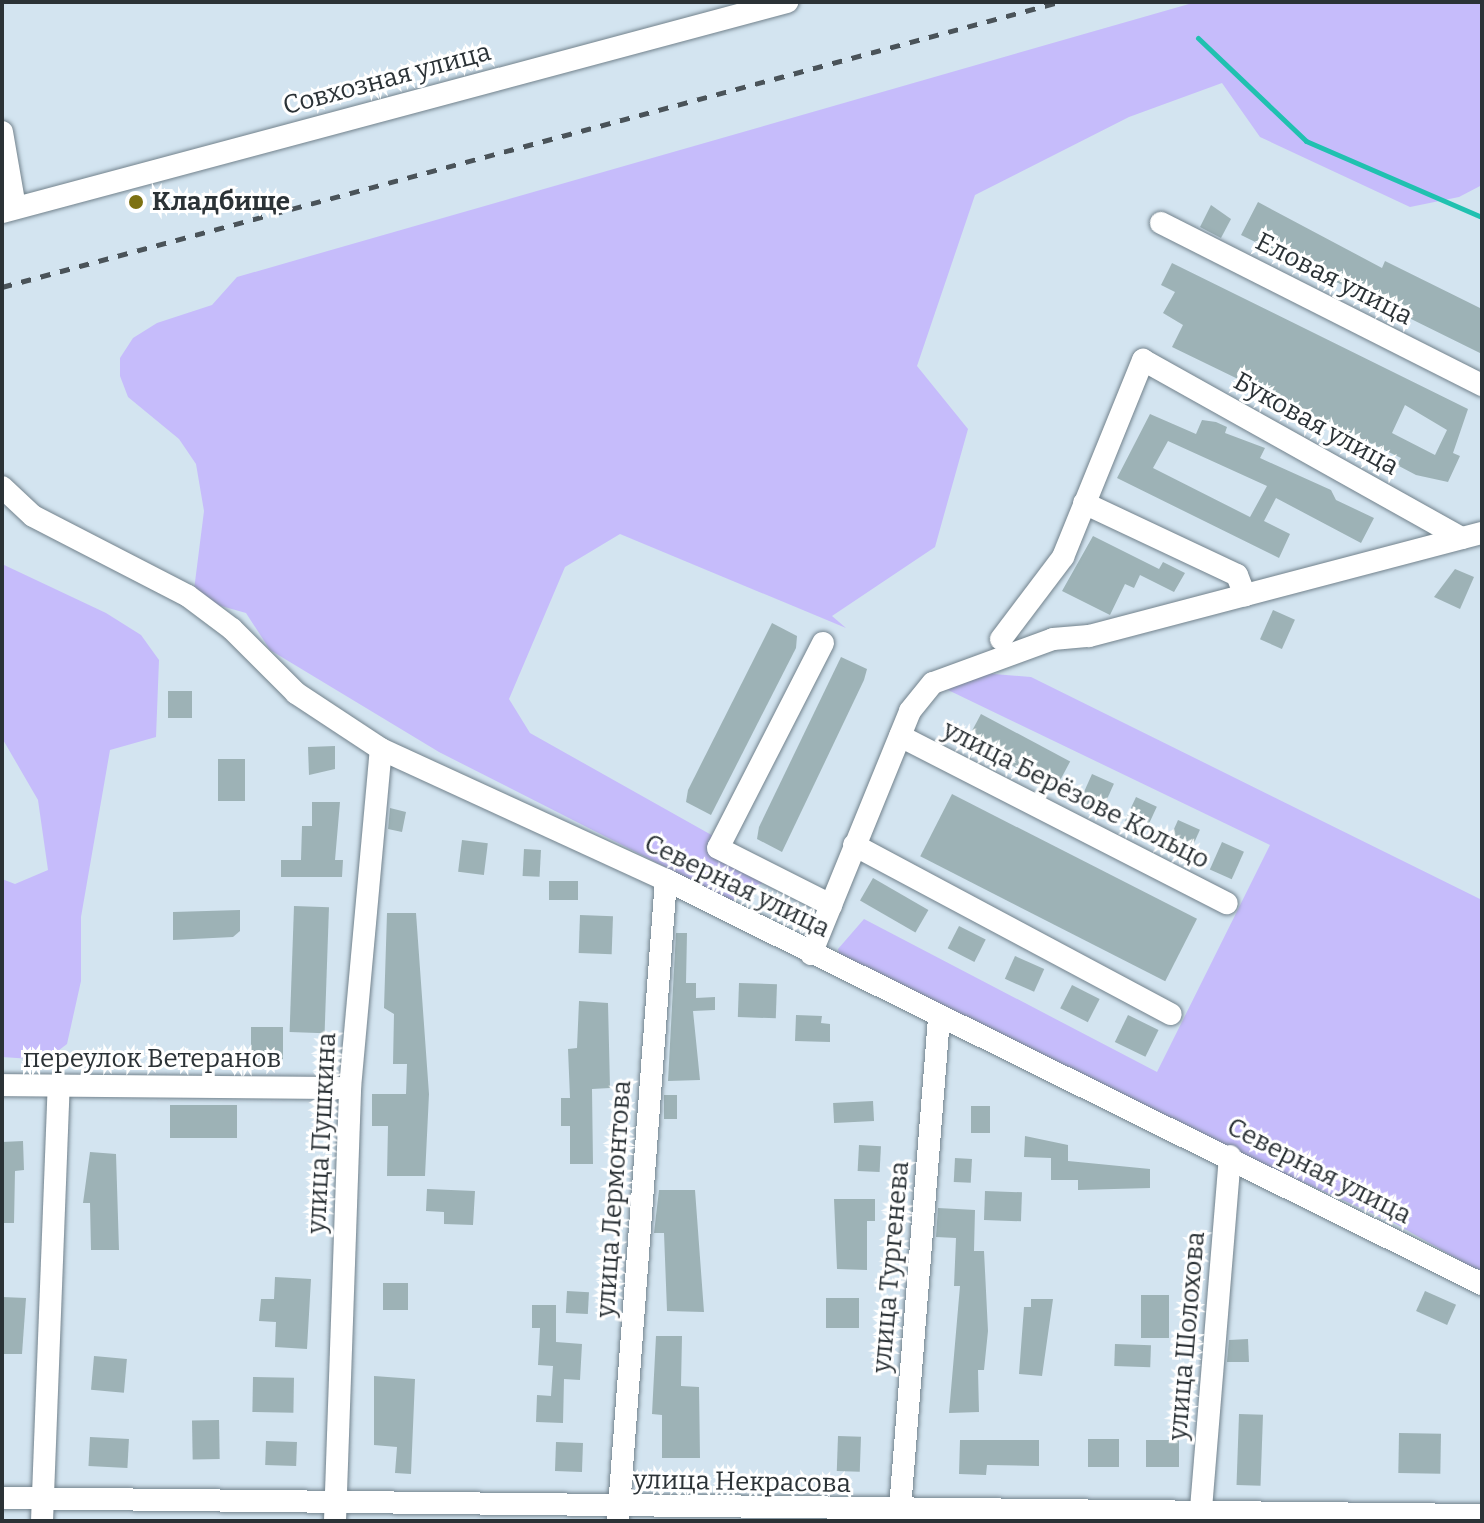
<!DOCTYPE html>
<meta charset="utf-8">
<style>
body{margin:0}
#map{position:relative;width:1484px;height:1523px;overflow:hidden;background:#d3e4f0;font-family:Bitter,serif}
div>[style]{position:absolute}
.green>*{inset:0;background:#c6bcfb}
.stream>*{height:5px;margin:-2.5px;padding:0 2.5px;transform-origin:2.5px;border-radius:2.5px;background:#20c1b0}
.building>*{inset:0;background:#9db2b6;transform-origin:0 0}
.roads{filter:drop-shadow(0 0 2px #72828c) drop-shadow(0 0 2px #72828c)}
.minor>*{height:22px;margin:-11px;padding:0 11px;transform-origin:11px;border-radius:11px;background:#fff}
.rail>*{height:5px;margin-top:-2.5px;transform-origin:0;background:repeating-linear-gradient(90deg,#4a5359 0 10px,transparent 0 20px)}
.dots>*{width:22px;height:22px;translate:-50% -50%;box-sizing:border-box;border:4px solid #fff;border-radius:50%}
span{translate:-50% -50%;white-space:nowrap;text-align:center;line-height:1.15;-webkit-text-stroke:6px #fff;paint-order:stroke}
.street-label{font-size:26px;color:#2b3236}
.poi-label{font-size:26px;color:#2b3236;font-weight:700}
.left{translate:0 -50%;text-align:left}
.frame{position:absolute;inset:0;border:4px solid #2b3236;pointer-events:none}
</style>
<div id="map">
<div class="green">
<div style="clip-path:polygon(1196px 2px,1482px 2px,1482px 185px,1459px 197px,1410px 207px,1260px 137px,1222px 83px,1129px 117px,975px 195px,917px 366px,968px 429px,935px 547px,832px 616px,846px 628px,620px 534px,565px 567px,509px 699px,530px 733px,779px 873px,732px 901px,439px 752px,270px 650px,246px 613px,207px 602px,194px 590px,204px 511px,196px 464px,179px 439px,128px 397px,120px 376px,120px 358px,133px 338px,157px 323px,212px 305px,237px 277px)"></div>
<div style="clip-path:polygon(2px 564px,106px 613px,141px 635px,159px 660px,156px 737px,110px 750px,81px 917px,81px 981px,67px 1044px,46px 1060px,2px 1057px,2px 879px,15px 884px,48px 870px,38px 800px,2px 738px)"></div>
<div style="clip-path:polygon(970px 672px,1031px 677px,1482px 900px,1482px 1273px,1396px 1224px,939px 1018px,841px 964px,838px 949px,864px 919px,1157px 1072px,1270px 845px,948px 690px)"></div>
</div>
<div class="stream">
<div style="left:1198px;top:38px;width:149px;rotate:43.6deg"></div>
<div style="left:1306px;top:141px;width:192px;rotate:23.4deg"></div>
</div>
<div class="building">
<div style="clip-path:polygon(1258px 202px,1382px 268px,1385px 261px,1482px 309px,1482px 354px,1241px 235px)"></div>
<div style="clip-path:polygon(1211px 205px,1231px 219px,1221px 238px,1200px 227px)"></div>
<div style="clip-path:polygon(evenodd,1172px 263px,1468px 409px,1453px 453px,1460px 456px,1448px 482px,1416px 475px,1397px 465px,1401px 458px,1172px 347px,1183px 325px,1163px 313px,1175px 292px,1161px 285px,1172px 263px,1405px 405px,1447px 430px,1435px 455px,1392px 433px,1405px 405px)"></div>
<div style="clip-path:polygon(evenodd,1150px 414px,1196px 434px,1202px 420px,1216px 422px,1227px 427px,1225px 433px,1265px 448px,1260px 458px,1331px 490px,1336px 500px,1374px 518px,1361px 543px,1276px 498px,1264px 521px,1290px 534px,1279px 558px,1117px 478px,1150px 414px,1168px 441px,1267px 486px,1250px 517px,1153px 468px,1168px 441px)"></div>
<div style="clip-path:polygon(1093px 536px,1159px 569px,1163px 562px,1185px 573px,1174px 592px,1140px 575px,1134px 588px,1125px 584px,1110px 615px,1062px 591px)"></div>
<div style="clip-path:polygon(1455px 569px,1474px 577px,1460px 609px,1434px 597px)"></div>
<div style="left:1273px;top:610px;width:24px;height:32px;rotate:24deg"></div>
<div style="clip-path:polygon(772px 623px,797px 636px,796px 648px,711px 815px,686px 802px,688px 790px)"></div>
<div style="clip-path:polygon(841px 657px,867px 669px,864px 680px,782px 852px,757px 839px,759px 827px)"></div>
<div style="left:168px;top:691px;width:24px;height:27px"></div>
<div style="left:981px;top:714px;width:101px;height:31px;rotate:28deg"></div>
<div style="clip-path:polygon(335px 746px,335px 769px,309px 775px,308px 747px)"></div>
<div style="left:218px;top:759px;width:27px;height:42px"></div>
<div style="left:1092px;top:774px;width:24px;height:31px;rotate:24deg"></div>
<div style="left:952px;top:794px;width:275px;height:70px;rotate:27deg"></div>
<div style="left:1136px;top:797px;width:23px;height:30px;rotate:25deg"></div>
<div style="clip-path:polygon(312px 802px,340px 802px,335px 860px,343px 860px,342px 877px,281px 877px,281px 860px,301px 860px,302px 826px,312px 826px)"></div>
<div style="clip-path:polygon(390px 808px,406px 812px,402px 832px,388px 829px)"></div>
<div style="left:1178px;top:820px;width:24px;height:30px;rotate:24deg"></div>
<div style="left:462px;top:840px;width:26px;height:32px;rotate:7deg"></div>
<div style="left:1222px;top:842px;width:24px;height:30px;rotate:24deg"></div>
<div style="left:524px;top:849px;width:17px;height:27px;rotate:3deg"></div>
<div style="left:873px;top:878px;width:64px;height:26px;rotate:30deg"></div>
<div style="left:549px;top:881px;width:29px;height:19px"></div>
<div style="left:294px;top:906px;width:35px;height:126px;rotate:2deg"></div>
<div style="clip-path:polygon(240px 910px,240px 931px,233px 937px,173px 940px,173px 912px)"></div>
<div style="clip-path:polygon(387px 913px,416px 913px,429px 1094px,425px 1176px,387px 1176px,388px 1126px,372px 1126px,372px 1094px,406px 1094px,407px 1064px,393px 1064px,394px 1014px,384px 1008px)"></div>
<div style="left:580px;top:915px;width:33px;height:38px;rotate:2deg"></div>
<div style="left:959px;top:926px;width:30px;height:25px;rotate:27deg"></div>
<div style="clip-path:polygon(676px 933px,687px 933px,686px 983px,696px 983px,696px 998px,715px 997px,715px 1010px,693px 1011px,700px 1080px,668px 1081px)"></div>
<div style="left:1015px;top:956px;width:32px;height:25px;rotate:24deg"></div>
<div style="left:739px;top:983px;width:38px;height:34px;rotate:2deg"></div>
<div style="left:1072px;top:985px;width:31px;height:26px;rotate:27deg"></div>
<div style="clip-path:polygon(579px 1001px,608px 1003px,610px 1088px,592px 1089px,593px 1164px,570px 1164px,570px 1126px,561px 1126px,561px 1098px,570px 1098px,568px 1049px,577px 1048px)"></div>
<div style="clip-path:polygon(796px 1015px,822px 1016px,821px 1023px,830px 1024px,830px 1042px,795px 1041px)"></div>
<div style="left:1128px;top:1015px;width:34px;height:30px;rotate:26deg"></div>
<div style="left:251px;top:1027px;width:32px;height:32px"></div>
<div style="left:664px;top:1095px;width:13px;height:24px"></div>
<div style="left:873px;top:1101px;width:20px;height:40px;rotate:87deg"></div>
<div style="left:237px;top:1105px;width:33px;height:67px;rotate:90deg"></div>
<div style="left:971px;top:1106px;width:19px;height:27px"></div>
<div style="clip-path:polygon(1025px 1136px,1068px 1145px,1068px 1161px,1150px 1169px,1150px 1188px,1078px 1190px,1078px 1180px,1051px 1180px,1051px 1158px,1024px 1157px)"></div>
<div style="clip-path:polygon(23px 1141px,24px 1170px,15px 1171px,14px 1223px,2px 1223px,2px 1142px)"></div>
<div style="left:859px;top:1145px;width:22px;height:26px;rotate:3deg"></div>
<div style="clip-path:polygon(90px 1152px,116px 1154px,119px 1250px,91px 1250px,90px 1203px,83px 1203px)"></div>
<div style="left:955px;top:1158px;width:17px;height:24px;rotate:3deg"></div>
<div style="clip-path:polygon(427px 1189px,475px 1191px,473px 1225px,444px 1224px,444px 1212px,426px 1211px)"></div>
<div style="clip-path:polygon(659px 1190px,695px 1190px,704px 1312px,667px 1311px,664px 1233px,654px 1233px)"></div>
<div style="left:985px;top:1191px;width:37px;height:29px;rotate:2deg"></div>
<div style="clip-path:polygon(834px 1199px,875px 1199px,875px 1221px,867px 1221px,867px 1270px,837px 1269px)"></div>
<div style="clip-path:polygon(938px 1208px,975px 1210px,974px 1251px,984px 1251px,988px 1331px,984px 1370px,978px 1370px,979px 1412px,949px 1413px,960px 1286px,954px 1286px,956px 1238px,936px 1237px)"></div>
<div style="clip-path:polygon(275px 1277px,311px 1279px,307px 1349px,275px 1347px,276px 1322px,259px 1321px,261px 1299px,274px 1299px)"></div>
<div style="left:383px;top:1283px;width:25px;height:27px"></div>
<div style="left:567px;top:1291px;width:22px;height:22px;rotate:3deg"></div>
<div style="left:1425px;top:1291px;width:34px;height:22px;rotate:24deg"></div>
<div style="left:1141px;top:1295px;width:28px;height:43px"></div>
<div style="clip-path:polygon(2px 1297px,26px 1298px,22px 1354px,2px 1354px)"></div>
<div style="left:826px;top:1298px;width:33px;height:30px"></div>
<div style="clip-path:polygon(1031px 1299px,1053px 1299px,1042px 1376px,1019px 1374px,1024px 1307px,1031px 1307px)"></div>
<div style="clip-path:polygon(532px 1305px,556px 1305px,556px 1342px,582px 1344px,580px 1380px,564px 1379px,563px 1423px,536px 1422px,537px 1395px,551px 1396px,553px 1366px,538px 1365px,540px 1328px,532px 1328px)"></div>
<div style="clip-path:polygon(656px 1336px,682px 1336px,681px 1386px,699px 1387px,700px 1458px,662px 1458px,662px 1415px,652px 1414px)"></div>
<div style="clip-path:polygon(1248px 1339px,1249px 1362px,1227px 1362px,1229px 1340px)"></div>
<div style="left:1115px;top:1344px;width:36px;height:22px;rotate:2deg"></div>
<div style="left:94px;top:1356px;width:33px;height:34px;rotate:5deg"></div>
<div style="clip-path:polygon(374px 1376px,415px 1379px,411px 1474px,395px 1473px,397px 1447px,374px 1445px)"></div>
<div style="left:253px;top:1377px;width:41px;height:35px;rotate:1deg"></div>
<div style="left:1239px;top:1414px;width:24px;height:71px;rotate:2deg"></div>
<div style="left:219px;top:1420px;width:39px;height:27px;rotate:89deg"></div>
<div style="left:1399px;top:1433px;width:42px;height:40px;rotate:1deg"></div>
<div style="left:838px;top:1436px;width:23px;height:35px;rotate:2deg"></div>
<div style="left:90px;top:1437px;width:39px;height:29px;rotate:3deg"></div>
<div style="left:1088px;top:1439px;width:31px;height:28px"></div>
<div style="clip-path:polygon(960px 1440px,1039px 1440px,1039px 1466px,987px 1465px,986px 1475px,959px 1474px)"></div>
<div style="left:1146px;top:1440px;width:33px;height:27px"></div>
<div style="left:266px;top:1441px;width:31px;height:24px;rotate:2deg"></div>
<div style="left:556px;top:1442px;width:27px;height:29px;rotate:2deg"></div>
</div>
<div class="roads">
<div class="minor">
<div style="left:2px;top:132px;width:76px;rotate:80.2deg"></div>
<div style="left:2px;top:212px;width:813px;rotate:-14.98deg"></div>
<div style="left:1161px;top:223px;width:360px;rotate:26.8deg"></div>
<div style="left:2px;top:487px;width:42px;rotate:43.1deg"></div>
<div style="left:33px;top:516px;width:174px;rotate:27.3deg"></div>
<div style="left:188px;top:596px;width:55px;rotate:36.9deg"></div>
<div style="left:232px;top:629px;width:91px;rotate:45deg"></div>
<div style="left:296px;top:693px;width:102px;rotate:33.4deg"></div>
<div style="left:381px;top:749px;width:314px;rotate:24.7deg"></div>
<div style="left:666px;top:880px;width:911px;rotate:26.34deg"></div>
<div style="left:1084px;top:503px;width:169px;rotate:25.2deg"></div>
<div style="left:1237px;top:575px;width:22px;rotate:69deg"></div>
<div style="left:1001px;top:639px;width:103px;rotate:-52.9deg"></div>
<div style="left:1063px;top:557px;width:213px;rotate:-67.9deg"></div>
<div style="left:1143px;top:360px;width:365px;rotate:29.2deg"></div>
<div style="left:823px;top:643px;width:230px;rotate:117.1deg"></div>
<div style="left:718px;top:848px;width:127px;rotate:26.8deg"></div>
<div style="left:900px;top:736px;width:367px;rotate:27.1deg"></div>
<div style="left:854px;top:845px;width:359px;rotate:28.1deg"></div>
<div style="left:811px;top:954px;width:262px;rotate:-67.8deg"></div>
<div style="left:910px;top:711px;width:36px;rotate:-51deg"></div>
<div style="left:933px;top:683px;width:128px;rotate:-20.1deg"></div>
<div style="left:1053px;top:639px;width:36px;rotate:-5deg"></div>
<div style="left:1089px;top:636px;width:406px;rotate:-14.7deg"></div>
<div style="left:2px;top:1085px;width:348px;rotate:0.5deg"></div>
<div style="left:2px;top:1498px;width:1480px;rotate:0.66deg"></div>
<div style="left:42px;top:1521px;width:435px;rotate:-87.8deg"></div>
<div style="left:335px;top:1521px;width:433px;rotate:-88deg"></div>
<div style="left:350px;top:1088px;width:340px;rotate:-84.8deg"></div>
<div style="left:618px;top:1521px;width:643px;rotate:-85.72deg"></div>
<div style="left:899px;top:1521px;width:505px;rotate:-85.45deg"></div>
<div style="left:1200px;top:1521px;width:366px;rotate:-85.3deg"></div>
</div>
</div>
<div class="rail">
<div style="left:2px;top:287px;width:1095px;rotate:-15.09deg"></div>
</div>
<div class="dots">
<div style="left:136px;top:202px;background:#7d7112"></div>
</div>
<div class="street-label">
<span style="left:387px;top:79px;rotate:-15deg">Совхозная улица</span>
<span style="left:1334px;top:279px;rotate:27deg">Еловая улица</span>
<span style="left:1316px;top:424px;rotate:29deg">Буковая улица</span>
<span style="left:1076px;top:795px;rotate:27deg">улица Берёзове Кольцо</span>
<span style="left:737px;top:886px;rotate:26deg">Северная улица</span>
<span style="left:152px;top:1059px">переулок Ветеранов</span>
<span style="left:322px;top:1133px;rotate:-87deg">улица Пушкина</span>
<span style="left:1319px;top:1171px;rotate:27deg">Северная улица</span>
<span style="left:614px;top:1199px;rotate:-86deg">улица Лермонтова</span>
<span style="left:891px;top:1267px;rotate:-85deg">улица Тургенева</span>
<span style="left:1187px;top:1336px;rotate:-85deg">улица Шолохова</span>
<span style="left:742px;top:1482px;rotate:1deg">улица Некрасова</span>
</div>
<div class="poi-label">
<span class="left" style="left:152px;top:202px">Кладбище</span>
</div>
<div class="frame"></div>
</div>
